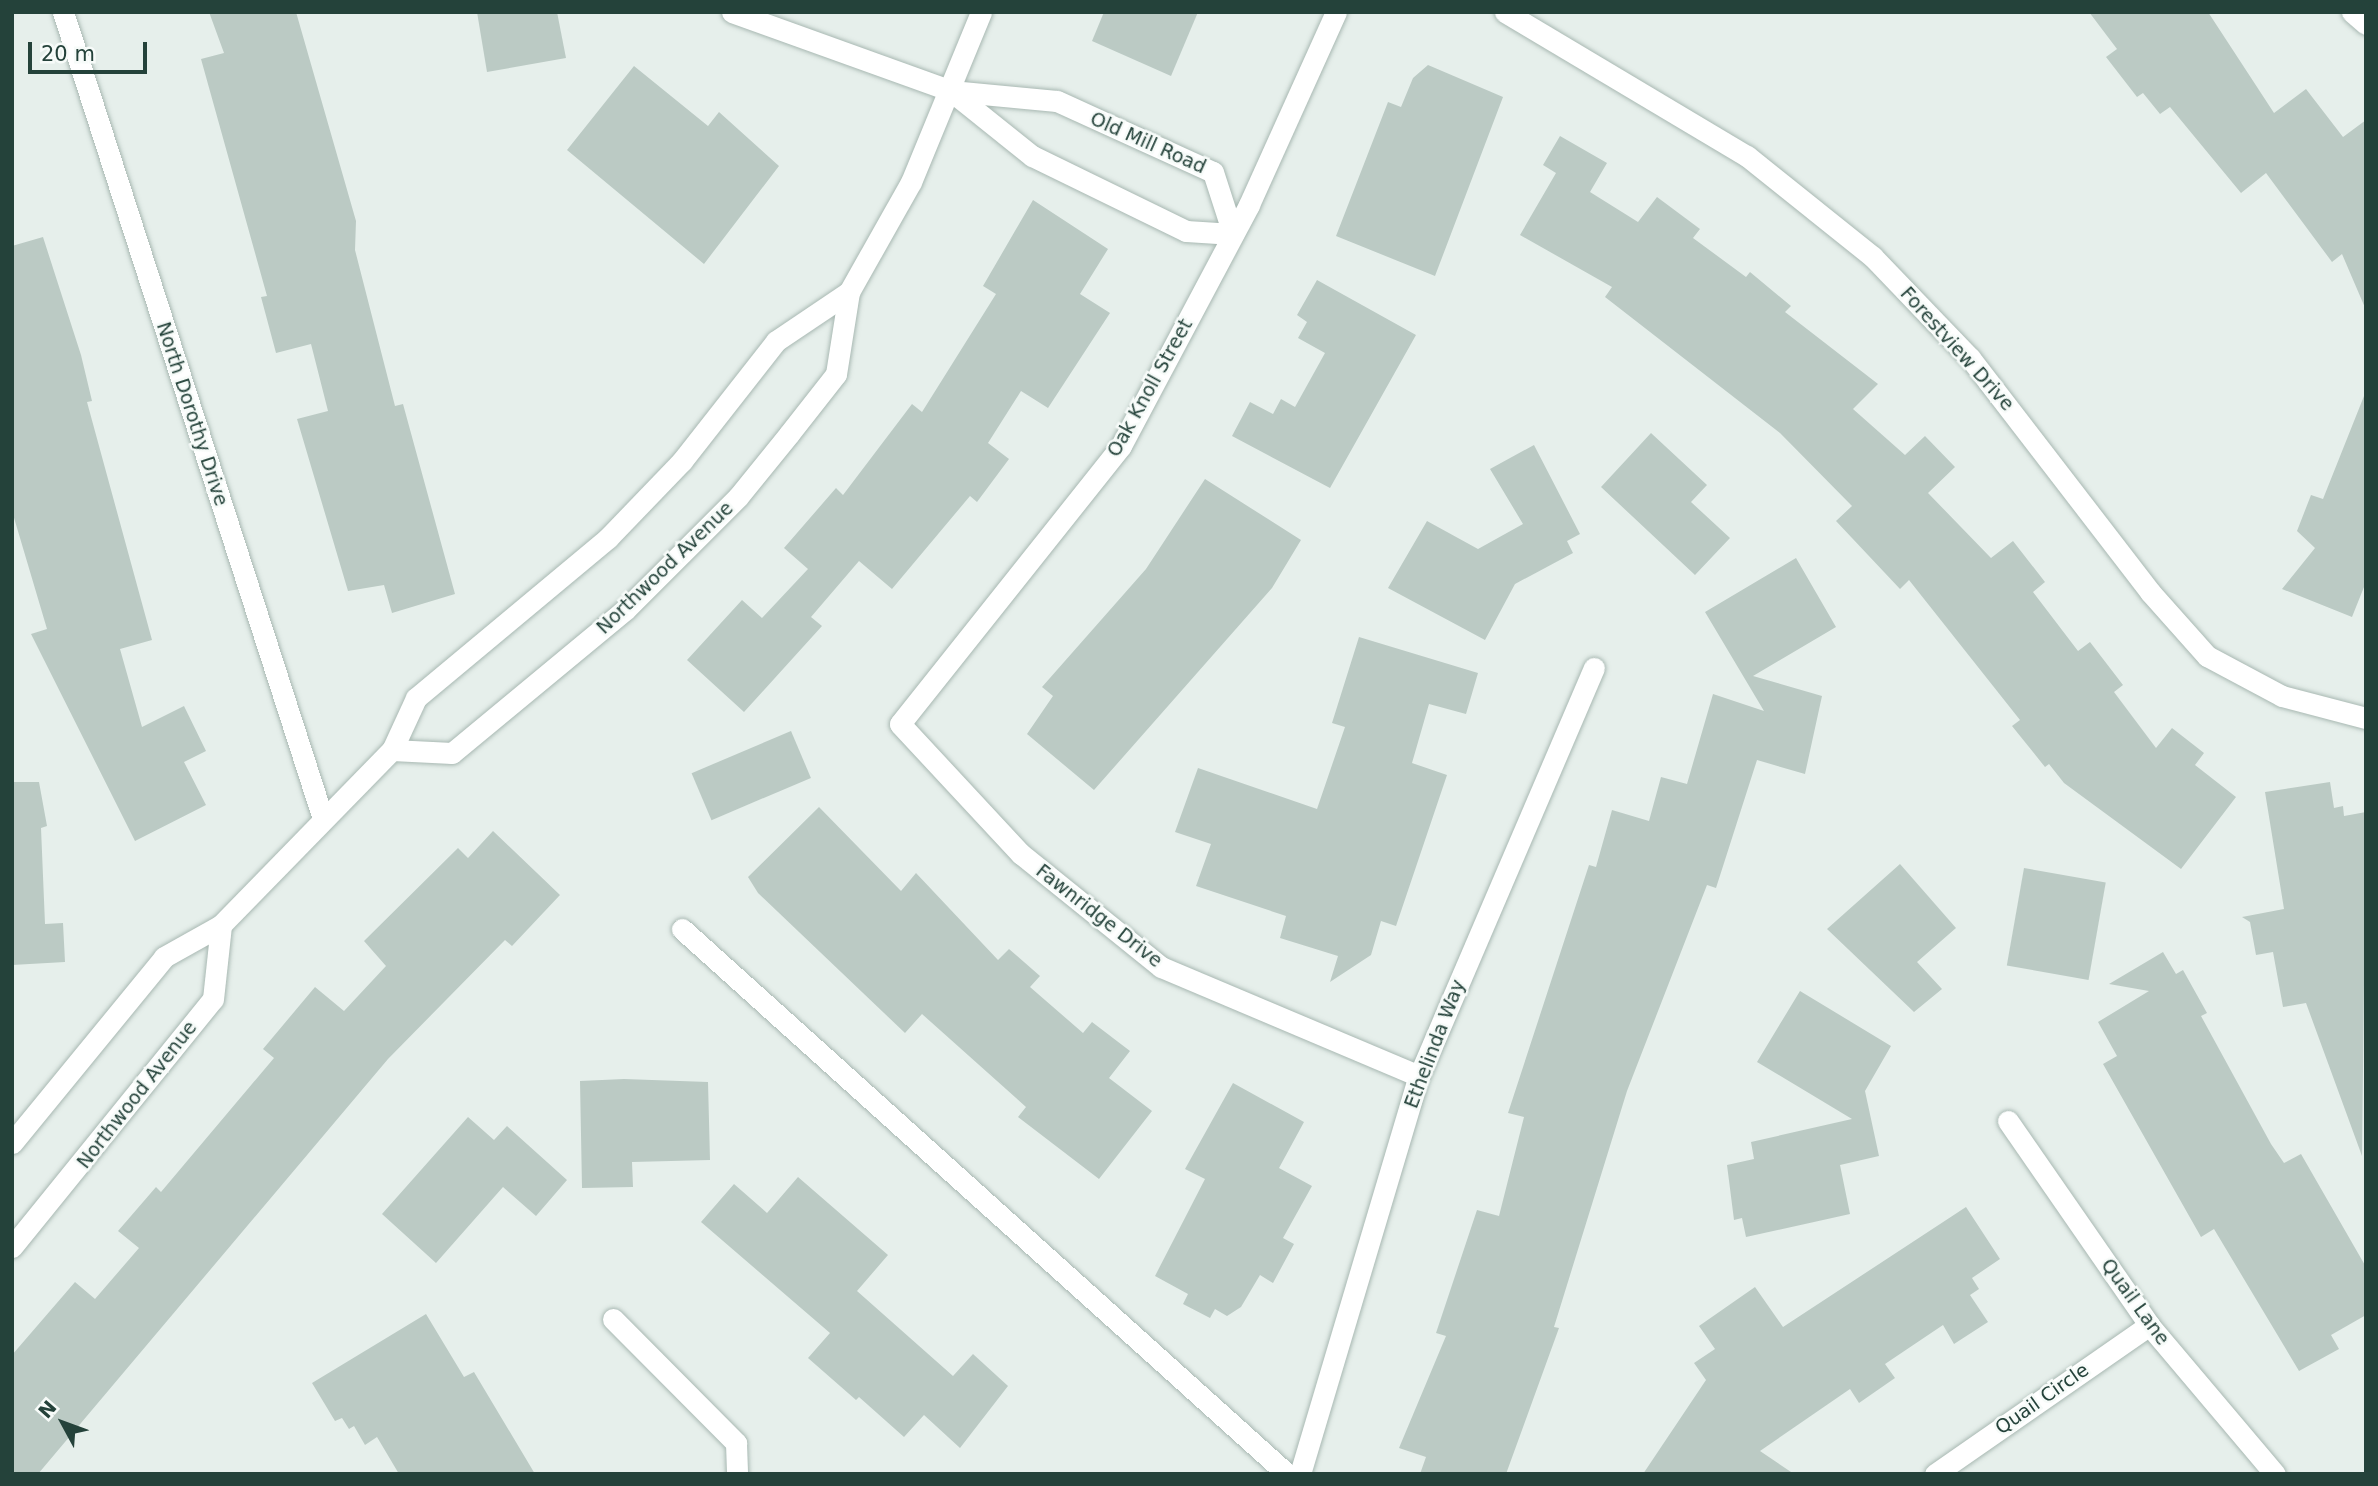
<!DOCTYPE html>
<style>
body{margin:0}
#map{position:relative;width:2378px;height:1486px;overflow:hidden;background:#e6efeb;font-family:"DejaVu Sans",sans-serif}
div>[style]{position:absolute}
.building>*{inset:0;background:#bbcac4;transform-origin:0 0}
.roads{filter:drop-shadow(0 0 2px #a8b8b2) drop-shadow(0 0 2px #a8b8b2)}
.minor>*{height:21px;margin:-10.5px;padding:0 10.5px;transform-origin:10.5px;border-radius:10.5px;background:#fff}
span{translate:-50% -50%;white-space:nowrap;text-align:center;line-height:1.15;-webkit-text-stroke:5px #f7fbf9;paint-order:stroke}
.street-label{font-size:19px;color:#24423a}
.frame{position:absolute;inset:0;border:14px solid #24423a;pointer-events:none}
.north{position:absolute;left:28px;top:1388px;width:70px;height:70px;-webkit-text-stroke:5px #f7fbf9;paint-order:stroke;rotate:311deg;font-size:19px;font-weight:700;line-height:28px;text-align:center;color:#24423a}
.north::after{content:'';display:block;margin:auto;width:24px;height:32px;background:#24423a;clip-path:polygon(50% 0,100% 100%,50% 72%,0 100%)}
.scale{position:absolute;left:28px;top:42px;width:119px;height:32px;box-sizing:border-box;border:4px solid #24423a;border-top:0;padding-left:9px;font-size:21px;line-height:24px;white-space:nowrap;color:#24423a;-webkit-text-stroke:5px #f7fbf9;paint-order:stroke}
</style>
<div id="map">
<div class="building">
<div style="clip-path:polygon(209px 12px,296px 12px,356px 221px,355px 250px,395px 406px,403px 404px,455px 594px,392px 613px,384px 585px,348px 591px,297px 419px,328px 411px,311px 344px,276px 353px,261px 297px,267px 296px,201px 59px,224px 53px)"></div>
<div style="clip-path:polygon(477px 12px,557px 12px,566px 58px,487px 72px)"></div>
<div style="clip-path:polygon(1104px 12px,1198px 12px,1171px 76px,1092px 41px)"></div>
<div style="clip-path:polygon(2089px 12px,2208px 12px,2274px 113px,2306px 89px,2343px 137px,2366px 120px,2366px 310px,2342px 254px,2332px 262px,2266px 173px,2241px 193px,2170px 107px,2160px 114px,2143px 93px,2137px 97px,2106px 57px,2117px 49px)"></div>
<div style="clip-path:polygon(1428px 65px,1503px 97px,1435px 276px,1336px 236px,1388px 102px,1401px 107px,1413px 78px)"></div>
<div style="clip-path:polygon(634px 66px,708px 126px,719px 112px,779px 166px,704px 264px,567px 150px)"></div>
<div style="clip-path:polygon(1560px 136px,1607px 163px,1590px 192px,1638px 222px,1657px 197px,1700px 229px,1693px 238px,1746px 277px,1750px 272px,1791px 306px,1785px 312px,1878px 384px,1853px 409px,1905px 455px,1925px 436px,1955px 467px,1928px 493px,1991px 558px,2013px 541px,2045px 582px,2033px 592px,2078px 651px,2090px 642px,2123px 685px,2114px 692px,2156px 748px,2172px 728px,2204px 753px,2195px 765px,2236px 797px,2181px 869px,2064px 783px,2049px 764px,2045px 767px,2012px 726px,2020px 720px,1909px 580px,1900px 589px,1836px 521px,1852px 506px,1780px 433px,1605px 297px,1612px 287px,1520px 235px,1556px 173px,1543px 165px)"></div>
<div style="clip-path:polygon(1033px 200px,1108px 249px,1080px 294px,1110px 313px,1048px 408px,1021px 391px,988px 443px,1009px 459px,977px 502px,970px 496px,892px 589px,859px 561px,811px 617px,822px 626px,744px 712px,687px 660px,742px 600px,762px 618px,808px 569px,784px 548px,836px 488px,843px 495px,912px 404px,922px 412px,996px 294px,983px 286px)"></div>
<div style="clip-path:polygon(43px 237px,81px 355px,92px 401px,87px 402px,152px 640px,120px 649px,142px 727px,184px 706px,206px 751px,184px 762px,206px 805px,135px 841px,31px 634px,47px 629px,12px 511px,12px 246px)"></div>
<div style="clip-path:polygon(1317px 280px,1416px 335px,1330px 488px,1232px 436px,1250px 402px,1273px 414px,1281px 399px,1295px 407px,1325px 353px,1298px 338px,1307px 322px,1297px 315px)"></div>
<div style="clip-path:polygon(2364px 396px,2366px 582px,2352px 617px,2282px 589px,2315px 548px,2297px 531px,2311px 495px,2323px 499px)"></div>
<div style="clip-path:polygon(1651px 433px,1707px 485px,1691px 502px,1730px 538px,1695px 575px,1601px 487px)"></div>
<div style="clip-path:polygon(1534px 445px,1580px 534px,1567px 541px,1573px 553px,1515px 584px,1485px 640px,1388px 588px,1427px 521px,1478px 549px,1523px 524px,1490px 469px)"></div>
<div style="clip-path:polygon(1205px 479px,1301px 540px,1272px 588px,1094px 790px,1027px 734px,1053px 696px,1042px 687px,1146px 569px)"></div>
<div style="clip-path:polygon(1796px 558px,1836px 627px,1753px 676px,1822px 696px,1805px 774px,1757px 760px,1716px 888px,1707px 885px,1627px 1091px,1554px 1327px,1559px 1328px,1506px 1474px,1420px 1474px,1426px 1457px,1399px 1448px,1446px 1336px,1436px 1333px,1477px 1210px,1499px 1216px,1524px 1117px,1508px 1113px,1589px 865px,1596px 867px,1612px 810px,1649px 821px,1661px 777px,1687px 784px,1713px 694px,1764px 711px,1705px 612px)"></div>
<div style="clip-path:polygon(1359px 637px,1478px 673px,1466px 714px,1429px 704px,1412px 763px,1447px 775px,1396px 926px,1381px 921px,1371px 955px,1330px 982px,1338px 956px,1280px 938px,1286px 916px,1196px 886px,1211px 844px,1175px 832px,1198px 768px,1317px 809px,1345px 727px,1332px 723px)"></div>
<div style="left:791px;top:731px;width:51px;height:108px;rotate:67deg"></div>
<div style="clip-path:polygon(12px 782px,39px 782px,47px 826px,41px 828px,45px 924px,63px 923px,65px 962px,12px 965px)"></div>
<div style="clip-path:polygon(2330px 782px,2334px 808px,2343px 806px,2344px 816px,2366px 812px,2362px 1156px,2306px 1003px,2283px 1007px,2273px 952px,2256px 955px,2250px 922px,2242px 917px,2284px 909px,2265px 792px)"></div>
<div style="clip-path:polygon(819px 807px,901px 891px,916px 873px,998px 960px,1009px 949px,1040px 976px,1030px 987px,1083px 1033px,1092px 1022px,1130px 1051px,1109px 1078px,1152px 1111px,1099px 1179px,1018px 1117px,1026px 1107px,922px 1014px,905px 1033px,758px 893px,748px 877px)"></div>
<div style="clip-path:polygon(493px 831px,560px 895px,512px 946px,505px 940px,388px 1059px,38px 1474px,12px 1474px,12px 1355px,75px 1282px,95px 1299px,139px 1248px,118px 1231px,156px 1187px,161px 1192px,274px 1058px,263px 1049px,315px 987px,344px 1011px,386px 966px,364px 941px,458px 848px,468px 858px)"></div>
<div style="clip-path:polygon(1900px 864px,1956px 928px,1917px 962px,1942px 989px,1914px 1012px,1827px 929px)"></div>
<div style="left:2024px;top:868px;width:83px;height:99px;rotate:10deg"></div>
<div style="clip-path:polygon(2163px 952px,2176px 974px,2183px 970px,2207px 1013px,2201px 1016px,2271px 1144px,2284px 1163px,2301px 1154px,2366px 1267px,2366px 1315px,2331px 1335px,2339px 1349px,2299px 1371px,2214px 1229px,2201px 1237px,2103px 1064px,2117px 1056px,2098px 1022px,2149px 991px,2109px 984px)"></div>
<div style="clip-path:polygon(1800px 991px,1891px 1046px,1865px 1091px,1879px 1156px,1840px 1165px,1850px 1214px,1746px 1237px,1742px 1218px,1734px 1220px,1727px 1165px,1754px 1159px,1751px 1142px,1852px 1119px,1757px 1062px)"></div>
<div style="clip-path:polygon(624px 1079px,708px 1082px,710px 1160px,632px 1162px,633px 1187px,582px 1188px,580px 1081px)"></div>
<div style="clip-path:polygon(1233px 1083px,1304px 1122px,1279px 1168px,1312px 1186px,1283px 1238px,1294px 1244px,1273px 1283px,1260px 1275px,1241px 1307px,1227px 1316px,1215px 1309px,1210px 1318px,1183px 1304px,1188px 1294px,1155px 1276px,1205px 1179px,1185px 1169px)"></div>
<div style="clip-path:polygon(468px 1117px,494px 1140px,507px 1126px,567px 1180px,536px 1216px,503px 1187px,436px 1263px,382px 1214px)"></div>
<div style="clip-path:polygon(798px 1177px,888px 1255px,857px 1291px,953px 1376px,973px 1354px,1008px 1386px,960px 1448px,924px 1415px,904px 1437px,859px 1397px,856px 1400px,808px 1358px,830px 1333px,701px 1222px,734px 1184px,767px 1213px)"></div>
<div style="clip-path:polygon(1966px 1207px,2000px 1259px,1972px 1278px,1979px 1289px,1970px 1295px,1988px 1322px,1954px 1344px,1943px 1325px,1885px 1364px,1895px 1378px,1859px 1403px,1850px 1389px,1760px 1451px,1794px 1474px,1643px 1474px,1706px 1380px,1694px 1363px,1715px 1349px,1699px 1326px,1755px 1287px,1783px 1327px)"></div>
<div style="clip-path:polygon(426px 1314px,464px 1377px,474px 1372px,535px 1474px,399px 1474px,377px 1437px,365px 1445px,354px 1426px,349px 1429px,342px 1418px,335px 1421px,312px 1383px)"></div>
</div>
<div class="roads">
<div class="minor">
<div style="left:63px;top:12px;width:845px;rotate:72.14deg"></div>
<div style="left:732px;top:12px;width:233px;rotate:19.8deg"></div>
<div style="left:951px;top:91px;width:106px;rotate:5.4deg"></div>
<div style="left:1057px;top:101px;width:171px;rotate:24.5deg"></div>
<div style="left:1213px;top:172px;width:65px;rotate:72.1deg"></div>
<div style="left:1233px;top:234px;width:47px;rotate:-176.3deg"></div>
<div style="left:1186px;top:231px;width:171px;rotate:-154deg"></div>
<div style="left:1032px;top:156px;width:104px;rotate:-141.3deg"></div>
<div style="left:1336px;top:12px;width:212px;rotate:114.3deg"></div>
<div style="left:1249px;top:205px;width:273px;rotate:118deg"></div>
<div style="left:1121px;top:446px;width:355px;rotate:128.5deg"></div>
<div style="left:900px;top:724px;width:178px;rotate:47.1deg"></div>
<div style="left:1021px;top:854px;width:180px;rotate:38.9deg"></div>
<div style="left:1161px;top:967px;width:280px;rotate:22.9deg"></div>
<div style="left:1505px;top:12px;width:282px;rotate:30.8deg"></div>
<div style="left:1747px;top:156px;width:161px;rotate:38.7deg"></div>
<div style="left:1873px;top:257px;width:140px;rotate:46.2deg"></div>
<div style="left:1970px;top:358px;width:295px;rotate:52.4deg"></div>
<div style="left:2150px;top:592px;width:86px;rotate:48.3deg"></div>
<div style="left:2207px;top:656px;width:85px;rotate:28.1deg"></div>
<div style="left:2282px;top:696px;width:87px;rotate:14.7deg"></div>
<div style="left:2352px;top:12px;width:18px;rotate:41deg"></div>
<div style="left:392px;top:750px;width:60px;rotate:2.9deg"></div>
<div style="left:452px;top:753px;width:226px;rotate:-39.6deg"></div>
<div style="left:626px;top:609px;width:158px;rotate:-45deg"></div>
<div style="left:738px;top:497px;width:81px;rotate:-51deg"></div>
<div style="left:789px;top:434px;width:76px;rotate:-51.9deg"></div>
<div style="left:836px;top:374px;width:83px;rotate:-81deg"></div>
<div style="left:849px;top:292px;width:126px;rotate:-60.6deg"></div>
<div style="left:911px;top:182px;width:184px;rotate:-67.6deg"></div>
<div style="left:682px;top:929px;width:814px;rotate:42.01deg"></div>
<div style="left:2008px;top:1121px;width:248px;rotate:55.3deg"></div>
<div style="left:2149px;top:1325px;width:195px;rotate:49.8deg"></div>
<div style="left:12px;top:1143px;width:240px;rotate:-50.7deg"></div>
<div style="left:164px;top:957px;width:65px;rotate:-29.3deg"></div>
<div style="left:221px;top:925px;width:245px;rotate:-45.7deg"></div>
<div style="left:392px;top:750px;width:57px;rotate:-65.2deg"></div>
<div style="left:416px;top:698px;width:250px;rotate:-39.8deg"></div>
<div style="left:608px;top:538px;width:107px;rotate:-46.1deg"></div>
<div style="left:682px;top:461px;width:152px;rotate:-51.9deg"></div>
<div style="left:776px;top:341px;width:88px;rotate:-33.9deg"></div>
<div style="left:12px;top:1247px;width:319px;rotate:-51deg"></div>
<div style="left:213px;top:999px;width:74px;rotate:-83.8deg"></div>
<div style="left:613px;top:1319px;width:175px;rotate:45.2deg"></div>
<div style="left:736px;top:1443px;width:31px;rotate:88deg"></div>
<div style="left:1300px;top:1474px;width:415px;rotate:-73.4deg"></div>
<div style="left:1419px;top:1076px;width:444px;rotate:-66.8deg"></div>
<div style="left:1935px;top:1474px;width:261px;rotate:-34.8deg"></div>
</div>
</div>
<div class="street-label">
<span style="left:1148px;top:143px;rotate:24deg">Old Mill Road</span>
<span style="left:1957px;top:349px;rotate:48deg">Forestview Drive</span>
<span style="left:1150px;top:388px;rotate:-61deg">Oak Knoll Street</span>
<span style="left:192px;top:414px;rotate:72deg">North Dorothy Drive</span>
<span style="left:665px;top:568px;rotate:-44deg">Northwood Avenue</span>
<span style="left:1099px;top:916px;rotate:38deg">Fawnridge Drive</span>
<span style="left:1435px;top:1044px;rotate:-69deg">Ethelinda Way</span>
<span style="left:137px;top:1095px;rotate:-52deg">Northwood Avenue</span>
<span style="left:2135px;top:1302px;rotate:54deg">Quail Lane</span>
<span style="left:2042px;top:1399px;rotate:-35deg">Quail Circle</span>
</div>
<div class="frame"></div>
<div class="north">N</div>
<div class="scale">20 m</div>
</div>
